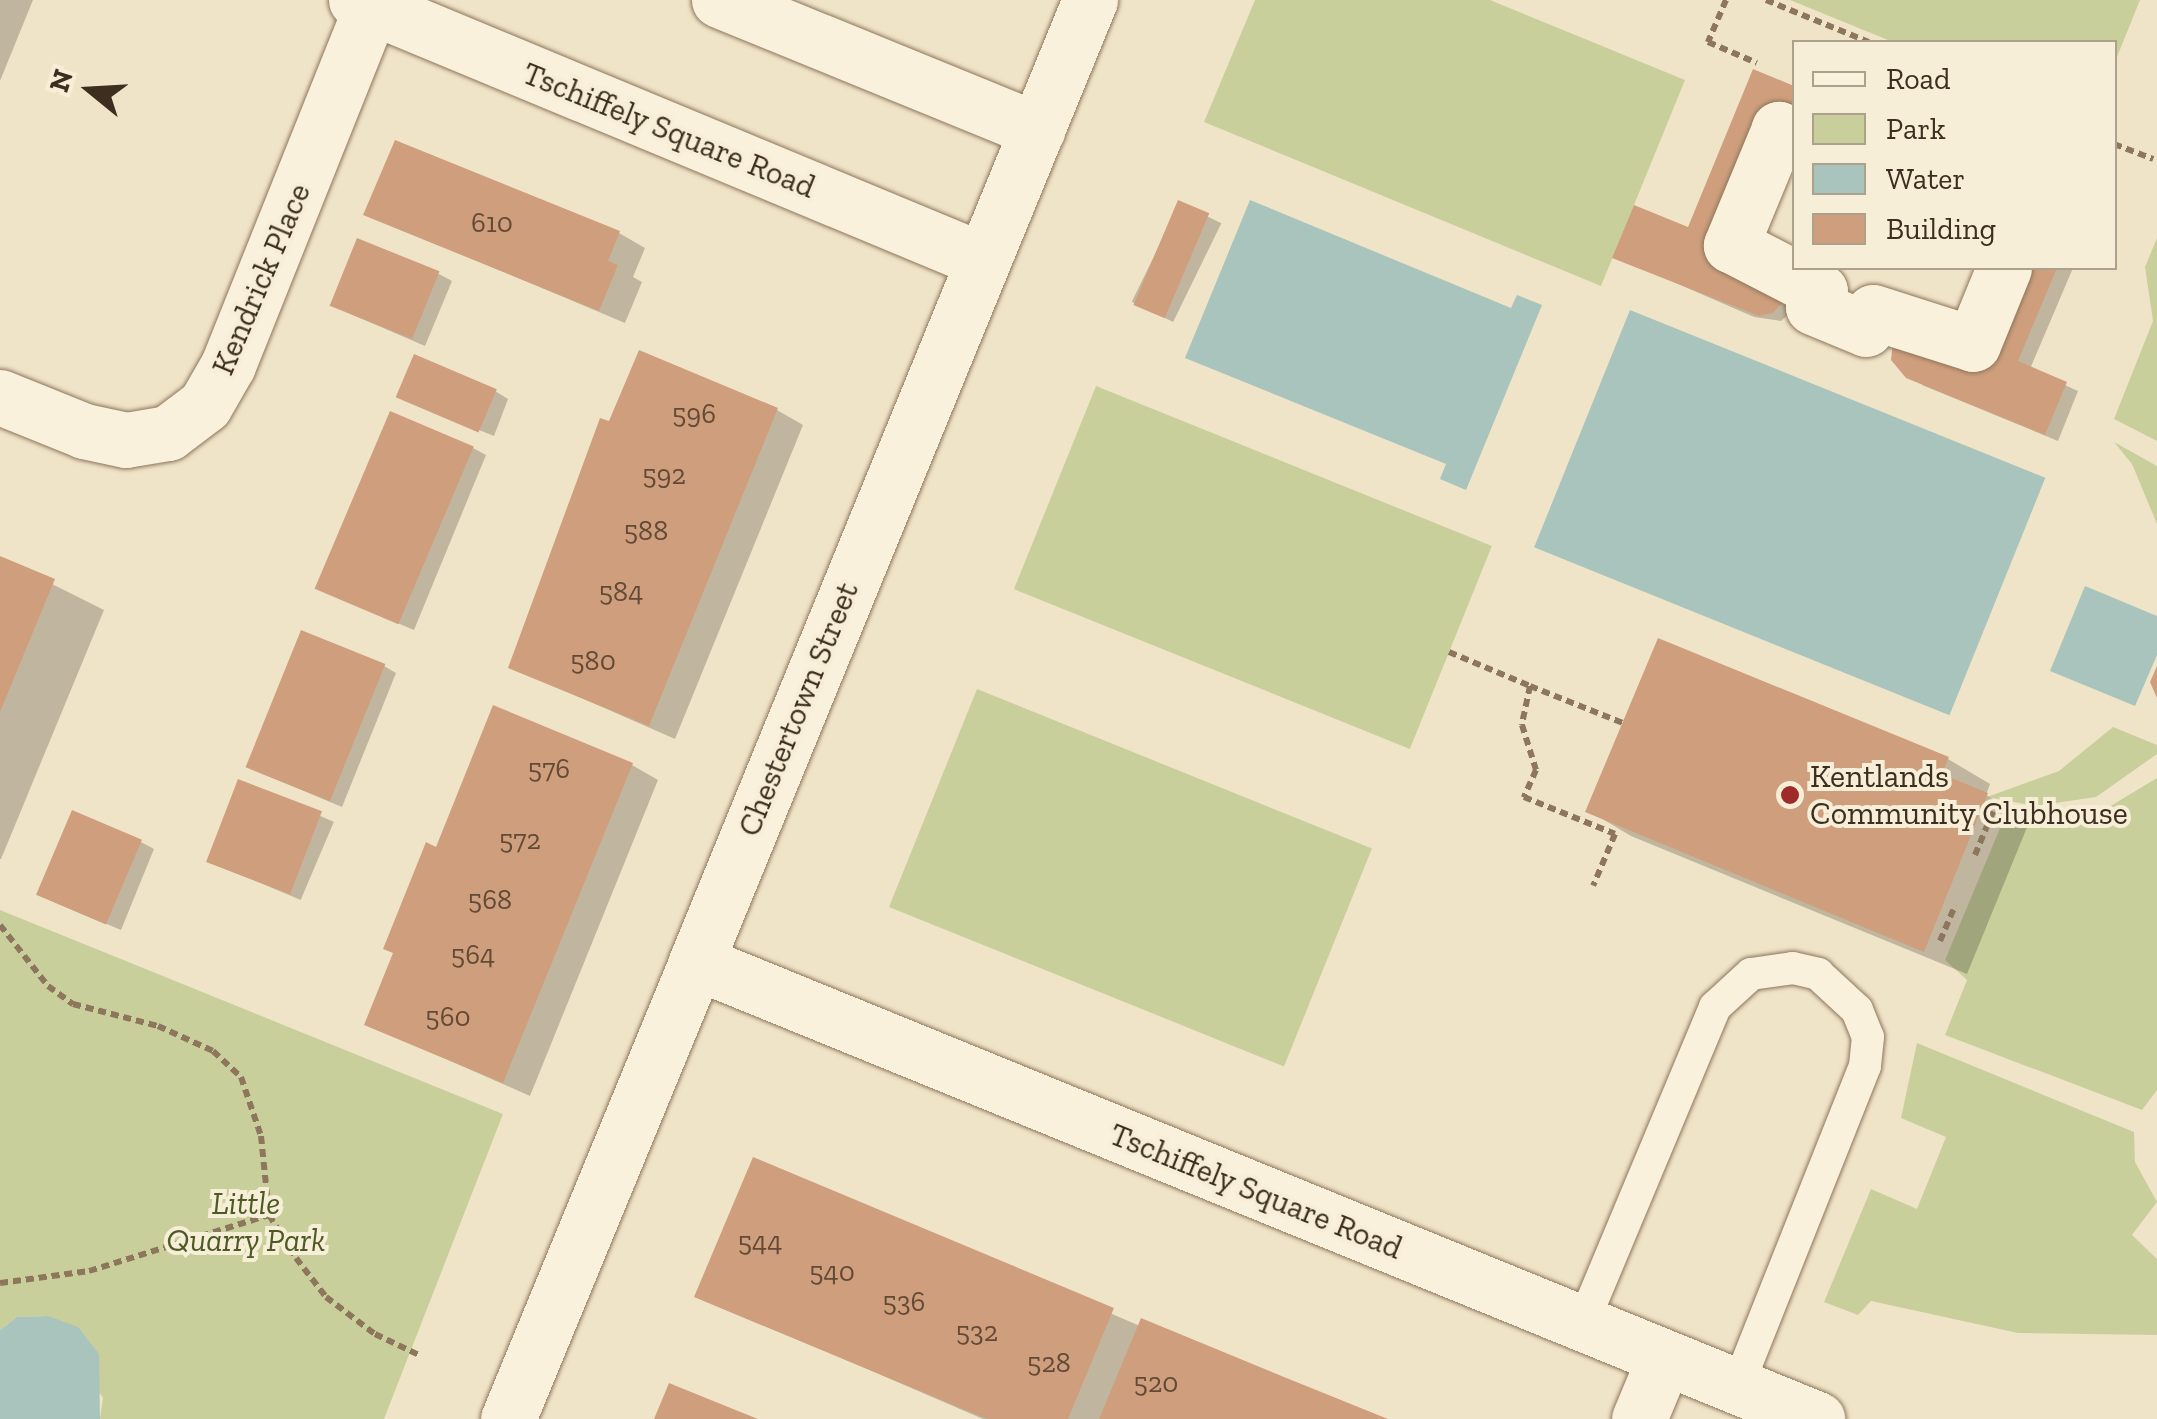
<!DOCTYPE html>
<style>
body{margin:0}
#map{position:relative;width:2157px;height:1419px;overflow:hidden;background:#f0e4c8;font-family:"Zilla Slab",serif}
div>[style]{position:absolute}
.green>*{inset:0;background:#c9cf9b;transform-origin:0 0}
.water>*{inset:0;background:#a9c4bc;transform-origin:0 0}
.shadow>*{inset:0;background:#0003;transform-origin:0 0}
.building>*{inset:0;background:#cf9f7d;transform-origin:0 0}
.path>*{height:6px;margin-top:-3px;transform-origin:0;background:repeating-linear-gradient(90deg,#8d765c 0 8px,transparent 0 13px)}
.roads{filter:drop-shadow(0 0 2px #8d765c) drop-shadow(0 0 2px #8d765c)}
.lane>*{height:32px;margin:-16px;padding:0 16px;transform-origin:16px;border-radius:16px;background:#faf1dc}
.street>*{height:55px;margin:-27.5px;padding:0 27.5px;transform-origin:27.5px;border-radius:27.5px;background:#faf1dc}
.secondary>*{height:55px;margin:-27.5px;padding:0 27.5px;transform-origin:27.5px;border-radius:27.5px;background:#faf1dc}
.dots>*{width:28px;height:28px;translate:-50% -50%;box-sizing:border-box;border:5px solid #f7eed8;border-radius:50%}
span{translate:-50% -50%;white-space:nowrap;text-align:center;line-height:1.15;-webkit-text-stroke:8px #f7eed8;paint-order:stroke}
.number-label{font-size:28px;color:#624a37}
.number-label span{-webkit-text-stroke-width:0}
.street-label{font-size:32px;color:#3d2e20}
.poi-label{font-size:32px;color:#3d2e20}
.left{translate:0 -50%;text-align:left}
.park-label{font-size:32px;color:#4d5a26;font-style:italic}
.legend{position:absolute;left:1792px;top:40px;width:325px;height:230px;box-sizing:border-box;background:#f7eed8;border:2px solid #ada18e;margin:0;padding:12px 18px;list-style:none;font-size:30px;color:#3d2e20}
.legend li{display:flex;align-items:center;gap:20px;height:50px}
.legend b{width:50px;border:2px solid #ada18e}
.north{position:absolute;left:40px;top:40px;width:100px;height:100px;-webkit-text-stroke:8px #f7eed8;paint-order:stroke;rotate:288deg;font-size:28px;font-weight:700;line-height:40px;text-align:center;color:#3d2e20}
.north::after{content:'';display:block;margin:auto;width:35px;height:45px;background:#3d2e20;clip-path:polygon(50% 0,100% 100%,50% 72%,0 100%)}
</style>
<div id="map">
<div class="green">
<div style="clip-path:polygon(1255px 0,1490px 0,1685px 80px,1601px 286px,1204px 122px)"></div>
<div style="clip-path:polygon(1790px 0,2140px 0,2115px 62px,2114px 42px,1893px 42px)"></div>
<div style="clip-path:polygon(2157px 238px,2157px 441px,2114px 419px,2153px 321px,2145px 267px)"></div>
<div style="left:1096px;top:386px;width:427px;height:219px;rotate:22deg"></div>
<div style="clip-path:polygon(2114px 442px,2157px 466px,2157px 524px,2132px 464px)"></div>
<div style="left:977px;top:689px;width:426px;height:235px;rotate:22deg"></div>
<div style="clip-path:polygon(2113px 727px,2157px 745px,2157px 754px,2096px 797px,2035px 806px,1987px 797px,2059px 771px)"></div>
<div style="clip-path:polygon(2157px 778px,2157px 1090px,2142px 1110px,1945px 1035px,1967px 980px,1945px 960px,2003px 821px,2041px 826px,2089px 819px)"></div>
<div style="clip-path:polygon(0 910px,503px 1114px,384px 1419px,100px 1419px,103px 1398px,48px 1316px,17px 1317px,0 1330px)"></div>
<div style="clip-path:polygon(1917px 1043px,2134px 1132px,2135px 1162px,2157px 1202px,2132px 1235px,2157px 1259px,2157px 1335px,2018px 1333px,1871px 1301px,1858px 1315px,1824px 1302px,1871px 1189px,1917px 1209px,1946px 1137px,1901px 1118px)"></div>
</div>
<div class="water">
<div style="clip-path:polygon(1250px 200px,1511px 308px,1517px 295px,1542px 305px,1466px 490px,1440px 479px,1446px 464px,1185px 358px)"></div>
<div style="left:1630px;top:310px;width:448px;height:256px;rotate:22deg"></div>
<div style="clip-path:polygon(2085px 586px,2157px 616px,2157px 655px,2135px 706px,2050px 671px)"></div>
<div style="clip-path:polygon(48px 1316px,78px 1327px,99px 1354px,100px 1419px,0 1419px,0 1330px,17px 1317px)"></div>
</div>
<div class="shadow">
<div style="clip-path:polygon(0 0,33px 0,0 81px)"></div>
<div style="clip-path:polygon(1755px 72px,1794px 89px,1794px 136px,1743px 255px,1799px 305px,1781px 321px,1754px 317px,1616px 257px,1689px 230px)"></div>
<div style="left:1180px;top:203px;width:46px;height:110px;rotate:26deg"></div>
<div style="clip-path:polygon(366px 214px,619px 233px,645px 248px,633px 277px,642px 282px,625px 323px)"></div>
<div style="clip-path:polygon(2007px 268px,2073px 268px,2030px 369px,2078px 391px,2058px 441px,1922px 385px,1974px 347px)"></div>
<div style="clip-path:polygon(439px 274px,452px 281px,425px 346px,346px 312px)"></div>
<div style="clip-path:polygon(495px 391px,508px 399px,494px 436px,414px 404px)"></div>
<div style="clip-path:polygon(777px 410px,803px 425px,675px 739px,511px 667px,611px 424px)"></div>
<div style="clip-path:polygon(473px 448px,486px 455px,414px 630px,333px 596px)"></div>
<div style="clip-path:polygon(0 558px,104px 610px,1px 859px,0 859px)"></div>
<div style="clip-path:polygon(384px 666px,396px 673px,342px 807px,261px 773px)"></div>
<div style="clip-path:polygon(1948px 759px,1990px 784px,1986px 795px,2030px 820px,1967px 974px,1631px 836px,1589px 811px)"></div>
<div style="clip-path:polygon(632px 765px,658px 780px,530px 1096px,367px 1024px,437px 850px)"></div>
<div style="left:240px;top:782px;width:102px;height:85px;rotate:23deg"></div>
<div style="clip-path:polygon(141px 842px,154px 849px,121px 930px,52px 901px)"></div>
<div style="clip-path:polygon(754px 1160px,1140px 1326px,1381px 1419px,983px 1419px,698px 1296px)"></div>
</div>
<div class="building">
<div style="clip-path:polygon(1753px 69px,1794px 86px,1794px 136px,1748px 203px,1787px 297px,1773px 313px,1759px 316px,1612px 258px,1634px 205px,1688px 227px)"></div>
<div style="clip-path:polygon(395px 140px,620px 231px,608px 261px,618px 265px,599px 311px,363px 215px)"></div>
<div style="left:1178px;top:200px;width:34px;height:114px;rotate:23deg"></div>
<div style="left:357px;top:238px;width:89px;height:73px;rotate:22deg"></div>
<div style="clip-path:polygon(2004px 268px,2057px 268px,2018px 361px,2067px 382px,2045px 435px,1906px 378px,1891px 360px,1893px 342px,1942px 330px)"></div>
<div style="clip-path:polygon(639px 350px,778px 408px,649px 726px,508px 668px,600px 418px,609px 421px)"></div>
<div style="left:414px;top:354px;width:90px;height:47px;rotate:23deg"></div>
<div style="left:390px;top:411px;width:91px;height:193px;rotate:23deg"></div>
<div style="clip-path:polygon(0 556px,55px 579px,0 712px)"></div>
<div style="left:301px;top:630px;width:91px;height:148px;rotate:22deg"></div>
<div style="clip-path:polygon(1658px 638px,1949px 757px,1942px 774px,1988px 793px,1924px 952px,1585px 812px)"></div>
<div style="clip-path:polygon(2157px 666px,2157px 698px,2150px 682px)"></div>
<div style="clip-path:polygon(493px 705px,633px 763px,503px 1083px,364px 1025px,393px 953px,383px 949px,426px 842px,436px 847px)"></div>
<div style="left:238px;top:779px;width:90px;height:89px;rotate:21deg"></div>
<div style="left:72px;top:810px;width:76px;height:92px;rotate:23deg"></div>
<div style="clip-path:polygon(753px 1157px,1114px 1308px,1068px 1419px,987px 1419px,694px 1297px)"></div>
<div style="clip-path:polygon(1141px 1318px,1284px 1377px,1388px 1419px,1099px 1419px)"></div>
<div style="clip-path:polygon(669px 1383px,738px 1411px,758px 1419px,654px 1419px)"></div>
</div>
<div class="path">
<div style="left:1726px;top:0;width:46px;rotate:113.2deg"></div>
<div style="left:1708px;top:42px;width:53px;rotate:23.2deg"></div>
<div style="left:1766px;top:0;width:111px;rotate:22.2deg"></div>
<div style="left:2114px;top:144px;width:42px;rotate:21deg"></div>
<div style="left:1449px;top:652px;width:88px;rotate:22.8deg"></div>
<div style="left:1530px;top:686px;width:40px;rotate:102deg"></div>
<div style="left:1522px;top:725px;width:47px;rotate:72.7deg"></div>
<div style="left:1536px;top:770px;width:30px;rotate:114deg"></div>
<div style="left:1524px;top:797px;width:98px;rotate:22.1deg"></div>
<div style="left:1615px;top:834px;width:56px;rotate:112.9deg"></div>
<div style="left:1530px;top:686px;width:100px;rotate:21.7deg"></div>
<div style="left:1975px;top:855px;width:50px;rotate:-67.6deg"></div>
<div style="left:0;top:925px;width:78px;rotate:51.8deg"></div>
<div style="left:48px;top:986px;width:31px;rotate:36deg"></div>
<div style="left:73px;top:1004px;width:88px;rotate:14.5deg"></div>
<div style="left:158px;top:1026px;width:60px;rotate:24.4deg"></div>
<div style="left:213px;top:1051px;width:38px;rotate:43deg"></div>
<div style="left:241px;top:1077px;width:62px;rotate:71.3deg"></div>
<div style="left:261px;top:1136px;width:79px;rotate:84.2deg"></div>
<div style="left:269px;top:1215px;width:51px;rotate:57.9deg"></div>
<div style="left:296px;top:1258px;width:49px;rotate:52.4deg"></div>
<div style="left:326px;top:1297px;width:61px;rotate:37.1deg"></div>
<div style="left:375px;top:1334px;width:49px;rotate:25.5deg"></div>
<div style="left:1940px;top:941px;width:39px;rotate:-67deg"></div>
<div style="left:0;top:1283px;width:90px;rotate:-7.7deg"></div>
<div style="left:89px;top:1271px;width:189px;rotate:-17.3deg"></div>
</div>
<div class="roads">
<div class="lane">
<div style="left:1582px;top:1325px;width:345px;rotate:-67.3deg"></div>
<div style="left:1715px;top:1007px;width:49px;rotate:-42.5deg"></div>
<div style="left:1751px;top:974px;width:42px;rotate:-8.1deg"></div>
<div style="left:1793px;top:968px;width:26px;rotate:13deg"></div>
<div style="left:1818px;top:974px;width:53px;rotate:42.7deg"></div>
<div style="left:1857px;top:1010px;width:29px;rotate:68deg"></div>
<div style="left:1868px;top:1037px;width:29px;rotate:96deg"></div>
<div style="left:1865px;top:1066px;width:349px;rotate:111.7deg"></div>
</div>
<div class="street">
<div style="left:1794px;top:136px;width:17px;rotate:-155deg"></div>
<div style="left:1779px;top:129px;width:126px;rotate:112.5deg"></div>
<div style="left:1731px;top:245px;width:100px;rotate:27.3deg"></div>
<div style="left:1820px;top:291px;width:17px;rotate:114deg"></div>
<div style="left:1813px;top:307px;width:57px;rotate:22.5deg"></div>
<div style="left:1866px;top:329px;width:18px;rotate:-68deg"></div>
<div style="left:1873px;top:312px;width:105px;rotate:17.7deg"></div>
<div style="left:1973px;top:344px;width:82px;rotate:-67.8deg"></div>
<div style="left:0;top:397px;width:91px;rotate:22deg"></div>
<div style="left:84px;top:431px;width:43px;rotate:12.1deg"></div>
<div style="left:126px;top:440px;width:43px;rotate:-9.5deg"></div>
<div style="left:168px;top:433px;width:46px;rotate:-37.1deg"></div>
<div style="left:205px;top:405px;width:46px;rotate:-60.1deg"></div>
<div style="left:228px;top:365px;width:393px;rotate:-68.2deg"></div>
<div style="left:508px;top:1419px;width:494px;rotate:-67.6deg"></div>
<div style="left:1639px;top:1419px;width:65px;rotate:-67.4deg"></div>
</div>
<div class="secondary">
<div style="left:356px;top:0;width:678px;rotate:22.55deg"></div>
<div style="left:719px;top:0;width:344px;rotate:22.2deg"></div>
<div style="left:1090px;top:0;width:1040px;rotate:112.27deg"></div>
<div style="left:696px;top:962px;width:1211px;rotate:22.18deg"></div>
</div>
</div>
<div class="dots">
<div style="left:1790px;top:795px;background:#9e2a2b"></div>
</div>
<div class="number-label">
<span style="left:492px;top:223px">610</span>
<span style="left:694px;top:414px">596</span>
<span style="left:664px;top:475px">592</span>
<span style="left:646px;top:531px">588</span>
<span style="left:621px;top:592px">584</span>
<span style="left:593px;top:661px">580</span>
<span style="left:549px;top:769px">576</span>
<span style="left:520px;top:840px">572</span>
<span style="left:490px;top:900px">568</span>
<span style="left:473px;top:955px">564</span>
<span style="left:448px;top:1017px">560</span>
<span style="left:760px;top:1242px">544</span>
<span style="left:832px;top:1272px">540</span>
<span style="left:904px;top:1302px">536</span>
<span style="left:977px;top:1332px">532</span>
<span style="left:1049px;top:1363px">528</span>
<span style="left:1156px;top:1383px">520</span>
</div>
<div class="street-label">
<span style="left:669px;top:130px;rotate:22deg">Tschiffely Square Road</span>
<span style="left:261px;top:279px;rotate:-67deg">Kendrick Place</span>
<span style="left:798px;top:709px;rotate:-68deg">Chestertown Street</span>
<span style="left:1256px;top:1191px;rotate:22deg">Tschiffely Square Road</span>
</div>
<div class="poi-label">
<span class="left" style="left:1810px;top:795px">Kentlands<br>Community Clubhouse</span>
</div>
<div class="park-label">
<span style="left:246px;top:1222px">Little<br>Quarry Park</span>
</div>
<ul class="legend">
<li><b style="height:12px;background:#faf1dc"></b>Road</li>
<li><b style="height:28px;background:#c9cf9b"></b>Park</li>
<li><b style="height:28px;background:#a9c4bc"></b>Water</li>
<li><b style="height:28px;background:#cf9f7d"></b>Building</li>
</ul>
<div class="north">N</div>
</div>
